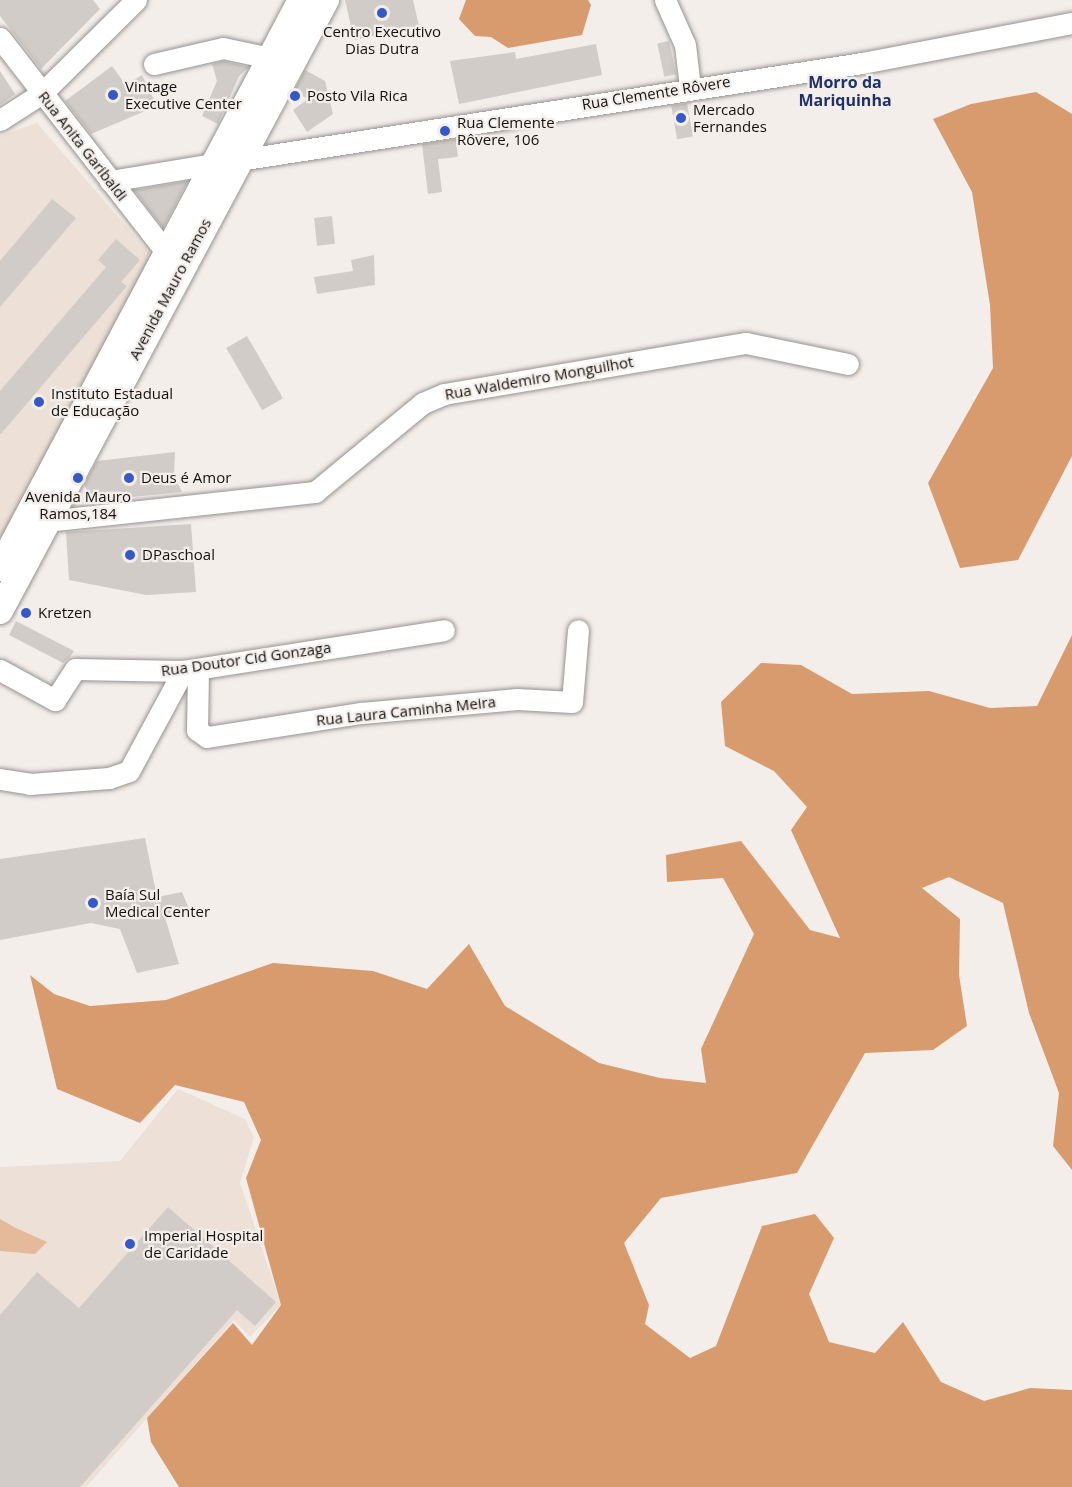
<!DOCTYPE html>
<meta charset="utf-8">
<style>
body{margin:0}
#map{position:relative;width:1072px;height:1487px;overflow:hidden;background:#f3eeea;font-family:"Open Sans",sans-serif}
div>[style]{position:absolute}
.built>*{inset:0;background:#ece0d7}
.green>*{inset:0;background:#e5ba9b}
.forest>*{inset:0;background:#d89b6e}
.building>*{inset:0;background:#d1ccc8;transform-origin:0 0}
.roads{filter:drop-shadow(0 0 2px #97928f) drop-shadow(0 0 2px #97928f)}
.minor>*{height:21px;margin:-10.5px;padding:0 10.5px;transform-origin:10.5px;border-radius:10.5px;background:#fff}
.major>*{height:26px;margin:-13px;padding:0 13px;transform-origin:13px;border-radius:13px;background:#fff}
.dots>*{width:16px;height:16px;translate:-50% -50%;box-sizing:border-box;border:3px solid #f3eeea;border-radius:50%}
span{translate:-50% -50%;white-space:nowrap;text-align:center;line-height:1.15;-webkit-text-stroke:4.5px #f3eeea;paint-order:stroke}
.poi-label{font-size:15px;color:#131110}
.left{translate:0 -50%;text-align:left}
.street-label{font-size:15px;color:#131110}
.neighbourhood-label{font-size:16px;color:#1f3169;font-weight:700}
</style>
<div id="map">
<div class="built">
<div style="clip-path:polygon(37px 123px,157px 262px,0 542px,0 136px)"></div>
<div style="clip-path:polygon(178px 1089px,245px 1119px,254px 1137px,240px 1183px,281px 1305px,250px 1337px,234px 1320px,86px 1487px,0 1487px,0 1167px,120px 1161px)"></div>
</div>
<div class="green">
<div style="clip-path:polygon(0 1219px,16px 1228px,47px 1242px,35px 1254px,0 1251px)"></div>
</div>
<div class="forest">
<div style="clip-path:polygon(466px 0,588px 0,591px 5px,582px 35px,508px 48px,491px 37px,475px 36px,459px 19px)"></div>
<div style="clip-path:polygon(1036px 92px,1072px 114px,1072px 456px,1018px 560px,960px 568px,928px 483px,993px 368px,990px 305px,972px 192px,933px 119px,971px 104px)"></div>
<div style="clip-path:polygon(1072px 635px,1072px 1170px,1053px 1146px,1059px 1093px,1029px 1013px,1003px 903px,949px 877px,922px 888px,960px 919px,959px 975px,967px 1026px,933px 1050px,865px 1053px,797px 1173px,661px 1198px,624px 1243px,649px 1305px,645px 1324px,690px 1358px,716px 1346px,762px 1226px,815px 1214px,834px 1238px,809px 1294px,829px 1342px,875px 1353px,903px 1322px,941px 1382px,984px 1401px,1030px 1388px,1072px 1390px,1072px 1487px,179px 1487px,151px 1442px,147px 1418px,233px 1323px,252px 1345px,281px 1305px,246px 1178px,261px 1140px,244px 1102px,175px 1085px,140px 1123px,57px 1089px,30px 975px,54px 994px,90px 1006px,166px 1000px,273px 963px,373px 971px,427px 989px,469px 944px,505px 1006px,599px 1063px,660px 1078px,706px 1083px,701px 1049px,754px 934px,723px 878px,667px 882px,666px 855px,741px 841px,810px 930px,840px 938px,791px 830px,807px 807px,774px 771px,725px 746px,721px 702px,761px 663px,801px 665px,852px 694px,929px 691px,990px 708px,1037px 706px)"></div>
</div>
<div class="building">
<div style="clip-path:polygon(0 0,93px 0,100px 9px,41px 69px,0 16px)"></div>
<div style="clip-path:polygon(345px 0,413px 0,419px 26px,354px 40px)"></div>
<div style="left:669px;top:41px;width:34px;height:12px;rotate:78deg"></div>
<div style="clip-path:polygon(596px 44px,602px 75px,459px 104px,450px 61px,515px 52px,516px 59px)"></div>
<div style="clip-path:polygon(223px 61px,249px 67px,239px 76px,218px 124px,202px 116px,217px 81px,212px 64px)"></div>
<div style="clip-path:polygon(112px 66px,126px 85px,142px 75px,157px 106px,91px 134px,65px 101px)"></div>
<div style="clip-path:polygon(305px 70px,325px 81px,333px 114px,307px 132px,293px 110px,308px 99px,294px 91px)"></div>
<div style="clip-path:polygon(0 71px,15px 94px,0 105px)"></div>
<div style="left:687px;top:103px;width:34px;height:16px;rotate:80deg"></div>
<div style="clip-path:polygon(456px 139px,458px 157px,438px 159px,442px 192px,428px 194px,422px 144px)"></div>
<div style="clip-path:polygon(188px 181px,163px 228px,134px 190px)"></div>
<div style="clip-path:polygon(52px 199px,76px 218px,0 307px,0 261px)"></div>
<div style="left:332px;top:216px;width:28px;height:18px;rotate:84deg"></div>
<div style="clip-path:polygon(116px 239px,140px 260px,121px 282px,127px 286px,0 435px,0 391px,106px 267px,98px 260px)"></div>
<div style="clip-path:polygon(374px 255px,375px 285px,317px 294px,314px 277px,353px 271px,351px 260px)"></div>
<div style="left:247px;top:336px;width:72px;height:24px;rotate:60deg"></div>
<div style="clip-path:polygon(175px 452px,174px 475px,182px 492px,92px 501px,84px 484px,97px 461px)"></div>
<div style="clip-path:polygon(191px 524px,196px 592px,146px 595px,69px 580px,66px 532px)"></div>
<div style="clip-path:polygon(16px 621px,74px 651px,70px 657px,63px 663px,9px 635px)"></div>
<div style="clip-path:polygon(145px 838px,157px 897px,182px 892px,189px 909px,164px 914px,179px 964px,137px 973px,120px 929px,91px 923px,0 940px,0 859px)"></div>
<div style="clip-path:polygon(168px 1207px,276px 1302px,255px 1326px,237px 1310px,80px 1487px,0 1487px,0 1315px,37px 1272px,79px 1308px)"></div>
</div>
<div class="roads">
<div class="minor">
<div style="left:665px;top:0;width:49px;rotate:66deg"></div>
<div style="left:685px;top:45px;width:42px;rotate:83.2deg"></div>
<div style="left:0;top:38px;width:272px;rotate:52.2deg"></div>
<div style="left:154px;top:64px;width:71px;rotate:-13.1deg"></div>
<div style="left:223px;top:48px;width:48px;rotate:12deg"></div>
<div style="left:0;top:120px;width:50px;rotate:-32.7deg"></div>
<div style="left:42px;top:93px;width:132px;rotate:-44.7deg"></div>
<div style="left:239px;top:160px;width:631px;rotate:-8.85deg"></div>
<div style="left:862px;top:63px;width:214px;rotate:-10.8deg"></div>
<div style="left:110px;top:181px;width:104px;rotate:-9.4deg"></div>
<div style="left:47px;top:521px;width:270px;rotate:-6.2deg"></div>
<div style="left:315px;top:492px;width:140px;rotate:-39.5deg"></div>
<div style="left:423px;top:403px;width:23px;rotate:-23deg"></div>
<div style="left:444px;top:394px;width:306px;rotate:-9.6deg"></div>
<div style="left:746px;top:343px;width:104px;rotate:11.6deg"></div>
<div style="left:198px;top:669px;width:61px;rotate:90.9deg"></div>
<div style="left:197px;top:730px;width:12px;rotate:35deg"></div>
<div style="left:207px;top:737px;width:156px;rotate:-8.9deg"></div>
<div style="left:361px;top:713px;width:157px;rotate:-5.1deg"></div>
<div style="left:517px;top:699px;width:55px;rotate:3.1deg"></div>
<div style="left:572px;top:702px;width:72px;rotate:-85.2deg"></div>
<div style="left:0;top:670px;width:63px;rotate:28.6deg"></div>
<div style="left:55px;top:700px;width:37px;rotate:-57deg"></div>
<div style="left:75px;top:669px;width:108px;rotate:1.1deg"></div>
<div style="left:183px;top:671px;width:264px;rotate:-8.9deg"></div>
<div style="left:0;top:779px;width:30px;rotate:9deg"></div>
<div style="left:30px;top:784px;width:79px;rotate:-4.3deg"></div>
<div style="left:109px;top:778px;width:21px;rotate:-19deg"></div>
<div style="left:129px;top:771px;width:114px;rotate:-61.6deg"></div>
</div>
<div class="major">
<div style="left:0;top:568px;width:643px;rotate:-62.08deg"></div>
<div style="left:0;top:611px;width:693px;rotate:-61.92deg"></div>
</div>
</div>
<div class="dots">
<div style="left:382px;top:13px;background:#3657c8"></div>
<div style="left:113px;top:95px;background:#3657c8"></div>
<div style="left:295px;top:96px;background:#3657c8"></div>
<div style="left:681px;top:118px;background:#3657c8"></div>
<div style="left:445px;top:131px;background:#3657c8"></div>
<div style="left:39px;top:402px;background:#3657c8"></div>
<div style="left:78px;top:478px;background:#3657c8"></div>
<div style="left:129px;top:478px;background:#3657c8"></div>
<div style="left:130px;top:555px;background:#3657c8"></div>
<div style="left:26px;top:613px;background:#3657c8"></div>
<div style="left:93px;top:903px;background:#3657c8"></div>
<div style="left:130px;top:1244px;background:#3657c8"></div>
</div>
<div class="poi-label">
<span style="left:382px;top:40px">Centro Executivo<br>Dias Dutra</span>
<span class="left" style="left:125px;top:95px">Vintage<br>Executive Center</span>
<span class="left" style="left:307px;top:96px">Posto Vila Rica</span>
<span class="left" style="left:693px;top:118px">Mercado<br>Fernandes</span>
<span class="left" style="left:457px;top:131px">Rua Clemente<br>Rôvere, 106</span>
<span class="left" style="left:51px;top:402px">Instituto Estadual<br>de Educação</span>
<span class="left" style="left:141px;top:478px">Deus é Amor</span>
<span style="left:78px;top:505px">Avenida Mauro<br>Ramos,184</span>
<span class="left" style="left:142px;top:555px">DPaschoal</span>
<span class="left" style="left:38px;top:613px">Kretzen</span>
<span class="left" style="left:105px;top:903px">Baía Sul<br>Medical Center</span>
<span class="left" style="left:144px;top:1244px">Imperial Hospital<br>de Caridade</span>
</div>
<div class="street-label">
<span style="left:656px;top:93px;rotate:-9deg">Rua Clemente Rôvere</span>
<span style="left:83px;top:146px;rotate:52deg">Rua Anita Garibaldi</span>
<span style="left:170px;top:289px;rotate:-62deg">Avenida Mauro Ramos</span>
<span style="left:539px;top:378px;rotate:-10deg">Rua Waldemiro Monguilhot</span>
<span style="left:246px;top:659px;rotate:-8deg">Rua Doutor Cid Gonzaga</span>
<span style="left:406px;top:711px;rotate:-6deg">Rua Laura Caminha Meira</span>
</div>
<div class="neighbourhood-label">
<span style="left:845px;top:91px">Morro da<br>Mariquinha</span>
</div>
</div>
